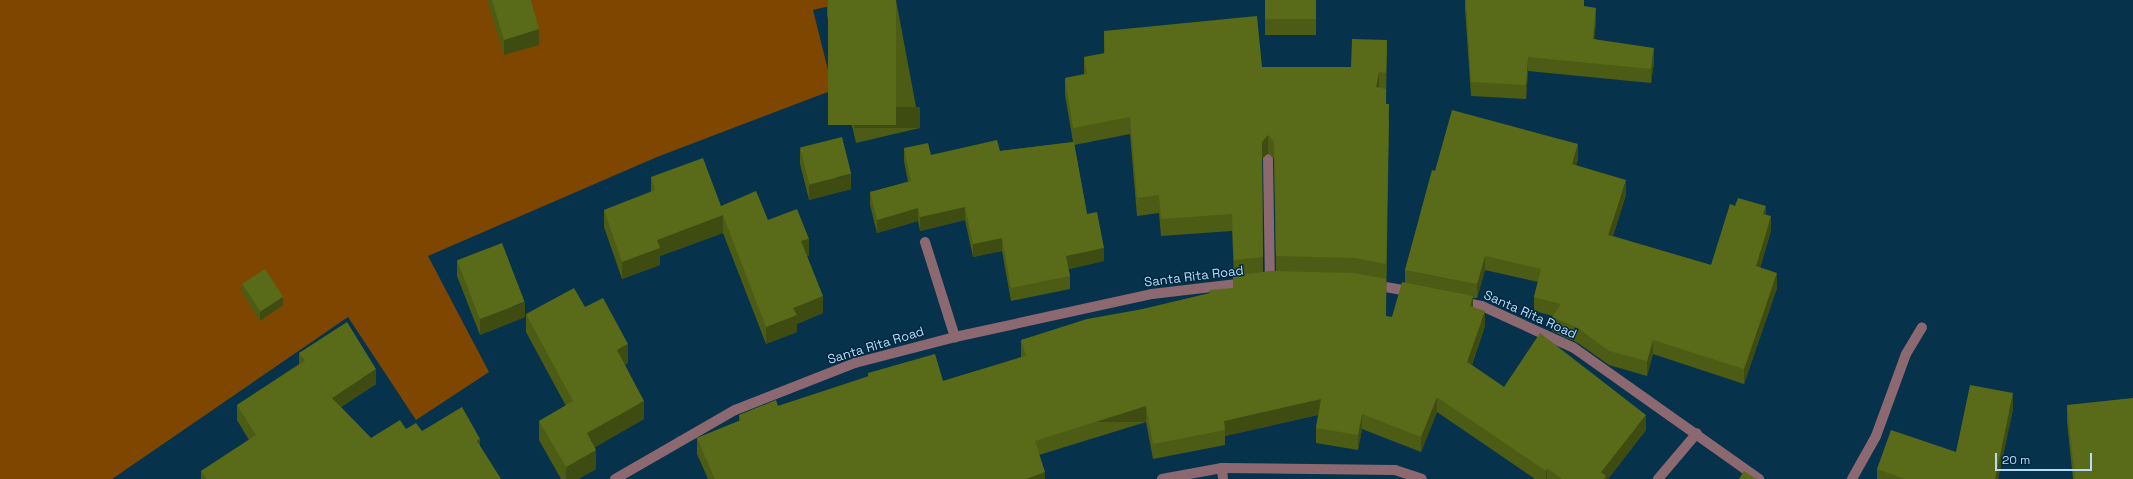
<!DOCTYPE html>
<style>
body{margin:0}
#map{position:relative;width:2133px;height:479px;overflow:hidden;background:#07324b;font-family:"Space Grotesk",sans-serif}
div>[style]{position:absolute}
.green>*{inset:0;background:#7f4600}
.minor>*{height:10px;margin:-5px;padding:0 5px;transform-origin:5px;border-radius:5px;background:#8c6871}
.wall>*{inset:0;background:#4d5c15;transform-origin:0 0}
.shaded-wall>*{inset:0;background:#3e4b11;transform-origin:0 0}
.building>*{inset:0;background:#596b18;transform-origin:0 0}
span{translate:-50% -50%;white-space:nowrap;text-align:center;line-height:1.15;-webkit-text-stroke:3px #002740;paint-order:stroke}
.street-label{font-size:13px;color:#b8dcf7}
.scale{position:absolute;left:1995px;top:453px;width:97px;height:18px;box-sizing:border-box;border:2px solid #b8dcf7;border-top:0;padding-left:5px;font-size:12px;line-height:14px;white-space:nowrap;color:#b8dcf7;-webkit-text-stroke:3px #002740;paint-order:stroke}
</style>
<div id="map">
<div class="green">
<div style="clip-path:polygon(0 0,855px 0,813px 10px,833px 90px,657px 157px,428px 256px,489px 372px,416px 420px,348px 317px,112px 479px,0 479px)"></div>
</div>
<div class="minor">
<div style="left:1268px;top:159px;width:121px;rotate:89.1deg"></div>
<div style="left:925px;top:242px;width:100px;rotate:72.5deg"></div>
<div style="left:1374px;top:285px;width:39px;rotate:10deg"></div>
<div style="left:1461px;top:302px;width:21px;rotate:11deg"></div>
<div style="left:1482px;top:306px;width:101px;rotate:24.5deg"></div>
<div style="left:1574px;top:348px;width:227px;rotate:35.3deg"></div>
<div style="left:1222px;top:468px;width:11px;rotate:85deg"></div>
<div style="left:615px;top:479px;width:138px;rotate:-29.9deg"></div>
<div style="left:735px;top:410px;width:129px;rotate:-21.4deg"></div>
<div style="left:855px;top:363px;width:103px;rotate:-14.6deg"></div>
<div style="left:955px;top:337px;width:202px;rotate:-12.3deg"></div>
<div style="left:1152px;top:294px;width:94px;rotate:-6.7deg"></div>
<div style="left:1162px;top:479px;width:61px;rotate:-10.4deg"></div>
<div style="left:1222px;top:468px;width:173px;rotate:0.7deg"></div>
<div style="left:1395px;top:470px;width:28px;rotate:18deg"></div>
<div style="left:1658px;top:479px;width:60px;rotate:-49.7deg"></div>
<div style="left:1852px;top:479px;width:49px;rotate:-60.8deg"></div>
<div style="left:1876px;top:436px;width:87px;rotate:-69.9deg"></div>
<div style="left:1906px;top:354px;width:31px;rotate:-59deg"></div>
</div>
<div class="wall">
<div style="clip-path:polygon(487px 0,531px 0,539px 45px,504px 55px)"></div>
<div style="clip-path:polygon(827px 0,896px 0,920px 128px,856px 143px,827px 15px)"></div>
<div style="left:1265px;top:0;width:51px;height:35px"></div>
<div style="clip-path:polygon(1465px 0,1584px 6px,1596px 22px,1594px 39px,1654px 62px,1651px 83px,1528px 71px,1526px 99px,1471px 96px,1465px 9px)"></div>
<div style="clip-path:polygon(evenodd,1104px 31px,1262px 67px,1351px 67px,1387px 40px,1386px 104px,1389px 121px,1386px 317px,1392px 317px,1405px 283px,1405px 270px,1435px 171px,1578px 159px,1576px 165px,1626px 195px,1613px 236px,1711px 265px,1766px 215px,1771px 231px,1760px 268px,1777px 288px,1744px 384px,1653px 354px,1647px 376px,1609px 365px,1578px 343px,1552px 331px,1553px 316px,1534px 311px,1534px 297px,1538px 282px,1485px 270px,1477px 298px,1473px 298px,1473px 307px,1485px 326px,1472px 365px,1504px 387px,1646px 430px,1608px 479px,1535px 479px,1437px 412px,1421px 452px,1362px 429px,1358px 450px,1316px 443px,1316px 428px,1318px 415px,1225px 436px,1225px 445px,1153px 459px,1146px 422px,1039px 455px,1045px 479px,708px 479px,697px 454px,697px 438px,739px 421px,739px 415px,778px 406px,868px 377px,868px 373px,943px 381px,1021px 357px,1021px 340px,1143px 309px,1233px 288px,1234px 276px,1232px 231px,1161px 236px,1159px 213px,1137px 216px,1130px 134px,1074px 145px,1087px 214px,1104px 261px,1068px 269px,1070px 276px,1070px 289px,1011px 301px,1002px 251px,973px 257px,965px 220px,920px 231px,918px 221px,877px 233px,870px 205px,870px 192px,908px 182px,904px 161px,904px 148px,931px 155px,1000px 151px,1073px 142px,1065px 95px,1065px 78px,1084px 74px,1084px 57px,1104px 54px,1104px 31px,1268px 153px,1274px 159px,1276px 271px,1263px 272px,1262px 159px,1268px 153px)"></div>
<div style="clip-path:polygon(800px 148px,851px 189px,809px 200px,800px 164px)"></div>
<div style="clip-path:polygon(651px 177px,721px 206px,768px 220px,809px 256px,807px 256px,823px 313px,797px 324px,797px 332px,766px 344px,723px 233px,660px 256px,660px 265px,622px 279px,604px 227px,604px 210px,651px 192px)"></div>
<div style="clip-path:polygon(457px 260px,525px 317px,480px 335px,457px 276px)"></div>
<div style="clip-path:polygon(242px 284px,283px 305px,260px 321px,242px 292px)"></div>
<div style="clip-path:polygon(585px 307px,628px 363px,625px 365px,644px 419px,595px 447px,596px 469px,578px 479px,561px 479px,539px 440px,539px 421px,566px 406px,526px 332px,526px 314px)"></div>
<div style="clip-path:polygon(299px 353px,376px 384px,341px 407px,371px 438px,406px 429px,422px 431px,480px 447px,501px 479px,201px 479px,201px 471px,249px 440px,237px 420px,237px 405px,299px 364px)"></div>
<div style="clip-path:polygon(2067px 405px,2133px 479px,2073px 479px,2067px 422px)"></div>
<div style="clip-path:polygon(2013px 409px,1998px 479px,1877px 479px,1877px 469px,1956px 452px)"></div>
</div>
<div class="shaded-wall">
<div style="clip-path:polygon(1596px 8px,1596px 22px,1593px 53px,1593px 39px)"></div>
<div style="clip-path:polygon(539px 29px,539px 45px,504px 55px,504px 40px)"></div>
<div style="clip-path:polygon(1654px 48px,1654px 62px,1651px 83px,1651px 69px)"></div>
<div style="clip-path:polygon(1528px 57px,1528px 71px,1526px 99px,1526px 85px)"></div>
<div style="clip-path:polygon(1379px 72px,1379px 90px,1376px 87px)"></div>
<div style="left:920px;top:107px;width:21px;height:66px;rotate:90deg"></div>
<div style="clip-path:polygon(1268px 135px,1268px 153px,1262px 159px,1262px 142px)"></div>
<div style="clip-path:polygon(1578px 144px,1578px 159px,1572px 178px,1572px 164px)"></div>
<div style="clip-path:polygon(851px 174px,851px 189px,809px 200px,809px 185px)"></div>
<div style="clip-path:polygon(1626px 180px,1626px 195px,1608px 250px,1608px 235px)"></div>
<div style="clip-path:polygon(1766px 206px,1766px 221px,1763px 214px)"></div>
<div style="clip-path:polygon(965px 207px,965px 220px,920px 231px,920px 217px)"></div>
<div style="clip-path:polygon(918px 208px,918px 221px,877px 233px,877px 220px)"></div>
<div style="clip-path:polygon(723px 215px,723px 233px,660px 256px,660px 265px,622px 279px,622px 262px,657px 240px)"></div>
<div style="clip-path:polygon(1771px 216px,1771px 231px,1756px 281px,1756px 266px)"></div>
<div style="clip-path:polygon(1002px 238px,1002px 251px,973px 257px,973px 244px)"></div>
<div style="clip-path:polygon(809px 239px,809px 256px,801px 259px,801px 241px)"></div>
<div style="clip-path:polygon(1104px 248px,1104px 261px,1066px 270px,1066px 256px)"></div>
<div style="clip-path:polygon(1485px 256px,1485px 270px,1477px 298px,1477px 284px)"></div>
<div style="clip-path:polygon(1777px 273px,1777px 288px,1744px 384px,1744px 369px)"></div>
<div style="clip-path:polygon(823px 296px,823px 313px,797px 324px,797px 332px,766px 344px,766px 327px,793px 308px)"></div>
<div style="clip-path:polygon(1473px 296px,1473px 311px,1470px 306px)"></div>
<div style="clip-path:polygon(283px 297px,283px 305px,260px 321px,260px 312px)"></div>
<div style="clip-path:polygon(525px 302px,525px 317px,480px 335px,480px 319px)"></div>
<div style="clip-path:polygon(1485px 311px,1485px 326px,1467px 378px,1467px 362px)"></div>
<div style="clip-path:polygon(1653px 340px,1653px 354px,1647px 376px,1647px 361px)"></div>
<div style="clip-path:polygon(628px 344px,628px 363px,617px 369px,617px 350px)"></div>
<div style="clip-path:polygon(376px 369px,376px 384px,332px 413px,332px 398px)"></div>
<div style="clip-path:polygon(2013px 393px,2013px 409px,1998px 479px,1995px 479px)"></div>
<div style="clip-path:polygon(1437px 397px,1437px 412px,1421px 452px,1421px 437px)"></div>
<div style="clip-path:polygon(1321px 399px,1321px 414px,1225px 436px,1225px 430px,1224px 421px)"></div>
<div style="clip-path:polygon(644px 401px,644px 419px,587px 452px,587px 433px)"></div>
<div style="left:1146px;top:406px;width:16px;height:116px;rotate:90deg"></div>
<div style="clip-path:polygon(1362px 414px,1362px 429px,1358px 450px,1358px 435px)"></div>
<div style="clip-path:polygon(1646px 415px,1646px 430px,1608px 479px,1601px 479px,1601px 472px)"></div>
<div style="clip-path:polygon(480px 439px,480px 454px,477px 441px)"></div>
<div style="clip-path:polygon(596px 450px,596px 469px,578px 479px,566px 479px,566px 467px)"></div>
<div style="clip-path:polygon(1547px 468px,1547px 479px,1546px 479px,1546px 471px)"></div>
<div style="clip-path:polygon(1045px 472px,1045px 479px,1026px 479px)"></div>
</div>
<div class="building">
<div style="clip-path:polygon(492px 0,531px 0,539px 29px,504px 40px)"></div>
<div style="left:828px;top:0;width:68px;height:125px"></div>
<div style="left:1265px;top:0;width:51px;height:19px"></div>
<div style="clip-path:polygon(1466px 0,1584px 0,1584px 6px,1596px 8px,1593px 39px,1654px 48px,1651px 69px,1528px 57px,1526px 85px,1471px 82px)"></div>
<div style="clip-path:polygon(1257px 16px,1262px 67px,1351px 67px,1352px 39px,1387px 40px,1386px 73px,1379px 72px,1376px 87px,1386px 89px,1386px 104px,1389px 104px,1386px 264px,1355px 258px,1276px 256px,1274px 141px,1268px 135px,1262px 142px,1263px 257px,1234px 260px,1232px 214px,1161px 219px,1159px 195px,1137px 198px,1130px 117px,1073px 128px,1065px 78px,1087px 74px,1084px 57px,1105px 53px,1104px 31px)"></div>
<div style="clip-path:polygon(1452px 110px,1578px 144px,1572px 164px,1626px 180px,1608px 235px,1711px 265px,1730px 204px,1735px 206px,1738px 198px,1766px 206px,1763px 214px,1771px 216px,1756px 266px,1777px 273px,1744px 369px,1653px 340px,1647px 361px,1609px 351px,1578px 328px,1552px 317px,1561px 304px,1534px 297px,1541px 269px,1485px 256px,1477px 284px,1405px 270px,1432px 170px,1435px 171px)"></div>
<div style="left:842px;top:137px;width:38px;height:43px;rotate:76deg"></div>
<div style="clip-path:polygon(997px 140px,1000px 151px,1074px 142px,1087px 214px,1097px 212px,1104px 248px,1066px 256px,1070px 276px,1011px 288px,1002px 238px,973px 244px,965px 207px,920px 217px,918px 208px,877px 220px,870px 192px,911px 181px,904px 148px,928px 143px,931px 155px)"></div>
<div style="clip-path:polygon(703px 158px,721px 206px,756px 191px,768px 220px,797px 209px,809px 239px,801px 241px,823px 296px,793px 308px,797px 315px,766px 327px,723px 215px,657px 240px,660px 248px,622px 262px,604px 210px,655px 190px,651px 177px)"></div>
<div style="left:502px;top:243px;width:63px;height:48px;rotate:69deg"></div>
<div style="left:265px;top:269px;width:33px;height:27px;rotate:57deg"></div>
<div style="clip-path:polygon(1270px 271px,1354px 273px,1386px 279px,1386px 316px,1392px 317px,1402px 282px,1473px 296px,1470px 306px,1485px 311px,1467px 362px,1504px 387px,1540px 333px,1646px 415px,1601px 472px,1606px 476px,1603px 479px,1562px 479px,1547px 468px,1546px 471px,1437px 397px,1421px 437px,1362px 414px,1358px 435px,1316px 428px,1321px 399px,1224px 421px,1225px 430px,1153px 444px,1146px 406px,1035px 441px,1045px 472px,1026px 479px,715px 479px,697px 438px,741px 420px,739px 415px,776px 400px,778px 406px,869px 376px,868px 373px,935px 354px,943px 381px,1026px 356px,1021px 340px,1087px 319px,1143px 309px,1210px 293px,1209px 290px,1233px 288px,1233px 276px)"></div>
<div style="clip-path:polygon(574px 288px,585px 307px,603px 298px,628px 344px,617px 350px,644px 401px,587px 433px,596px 450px,566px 467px,539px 421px,573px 401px,526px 314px)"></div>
<div style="clip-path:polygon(347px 322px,376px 369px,332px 398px,371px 438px,400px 420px,406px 429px,416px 423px,422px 431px,462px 407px,480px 439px,477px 441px,501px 479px,207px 479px,201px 471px,256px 435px,237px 405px,305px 361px,299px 353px)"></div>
<div style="clip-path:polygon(1970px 385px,2013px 393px,1995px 479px,1905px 479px,1877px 469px,1891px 430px,1956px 452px)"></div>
<div style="clip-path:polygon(2133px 398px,2133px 479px,2075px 479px,2067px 405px)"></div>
<div style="clip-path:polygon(1744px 471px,1756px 479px,1739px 479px)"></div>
</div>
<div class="street-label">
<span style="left:1194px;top:277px;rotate:-7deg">Santa Rita Road</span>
<span style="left:1530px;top:315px;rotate:24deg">Santa Rita Road</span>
<span style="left:876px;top:346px;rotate:-17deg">Santa Rita Road</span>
</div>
<div class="scale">20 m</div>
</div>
